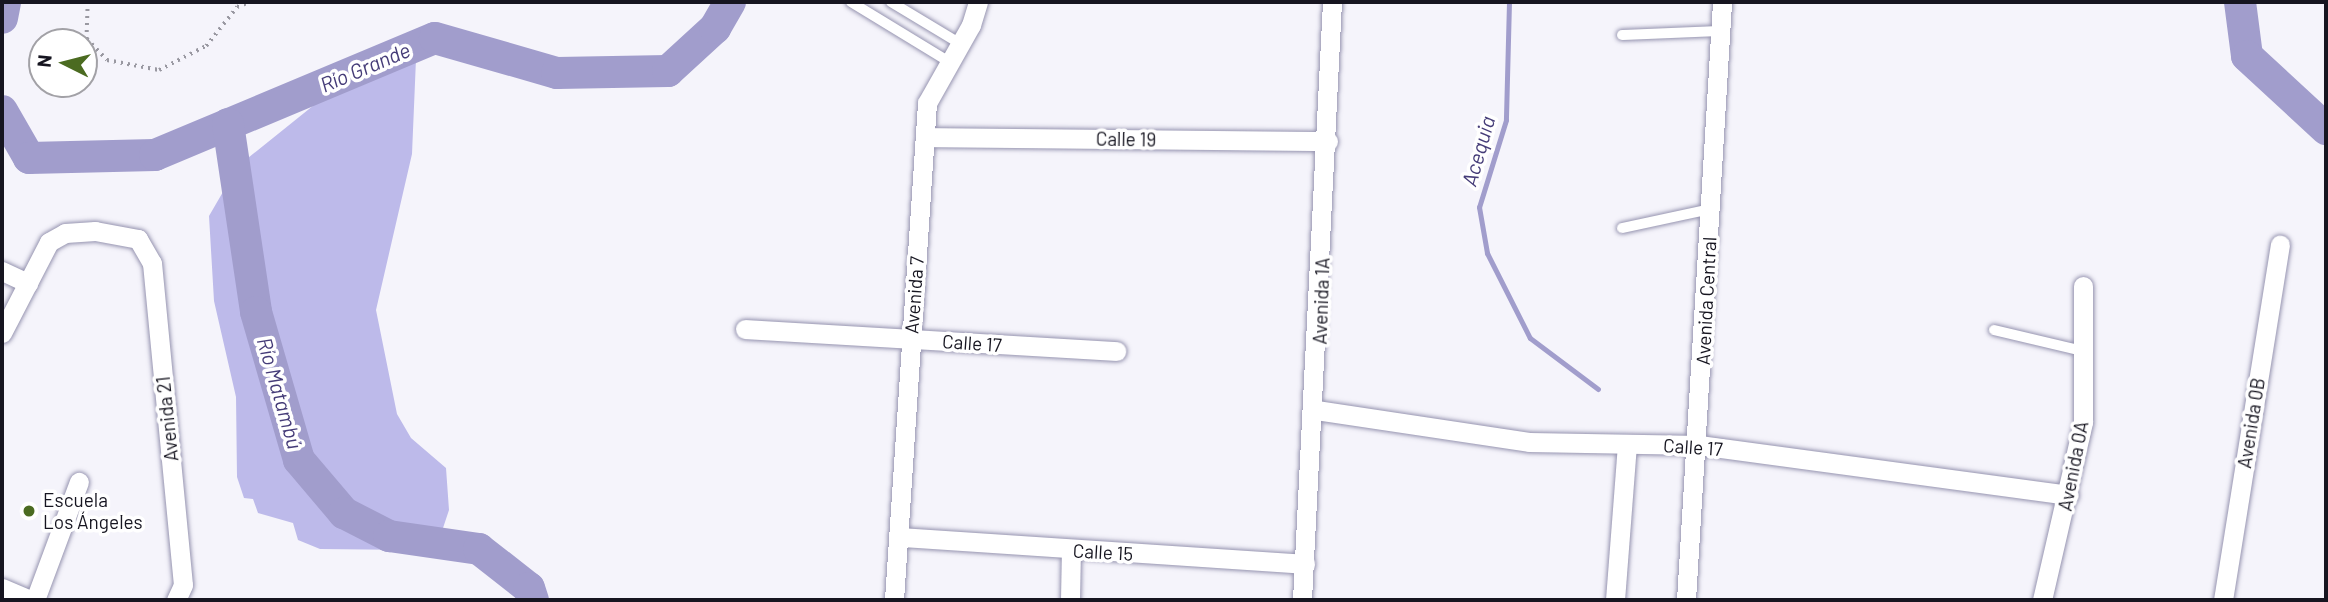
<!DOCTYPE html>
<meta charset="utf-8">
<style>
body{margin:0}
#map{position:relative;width:2328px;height:602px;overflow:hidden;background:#f5f4fb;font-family:Barlow,sans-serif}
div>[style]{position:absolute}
.forest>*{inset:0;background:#bdbaea}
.stream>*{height:5px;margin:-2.5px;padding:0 2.5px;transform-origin:2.5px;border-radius:2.5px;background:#a19dcc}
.river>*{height:32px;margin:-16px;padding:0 16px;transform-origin:16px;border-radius:16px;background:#a19dcc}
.path>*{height:3.5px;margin-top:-1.75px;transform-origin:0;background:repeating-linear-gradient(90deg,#9998a1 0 2px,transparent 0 7px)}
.roads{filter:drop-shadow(0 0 2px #9694b0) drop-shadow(0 0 2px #9694b0)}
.service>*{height:10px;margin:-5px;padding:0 5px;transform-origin:5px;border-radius:5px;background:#fff}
.minor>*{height:19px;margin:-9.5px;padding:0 9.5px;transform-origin:9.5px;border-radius:9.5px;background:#fff}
.dots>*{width:19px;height:19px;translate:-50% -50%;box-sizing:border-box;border:4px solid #fff;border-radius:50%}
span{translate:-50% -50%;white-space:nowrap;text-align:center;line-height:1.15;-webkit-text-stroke:7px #fff;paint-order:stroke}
.street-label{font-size:19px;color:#161520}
.poi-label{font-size:19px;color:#161520}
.left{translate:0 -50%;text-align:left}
.water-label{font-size:21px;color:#453c78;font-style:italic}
.frame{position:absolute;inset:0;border:4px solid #161520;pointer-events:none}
.north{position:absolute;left:28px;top:28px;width:70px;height:70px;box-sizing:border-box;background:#fff;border:2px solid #a2a1a6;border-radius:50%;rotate:276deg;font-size:19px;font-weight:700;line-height:28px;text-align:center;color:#161520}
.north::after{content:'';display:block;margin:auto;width:24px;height:32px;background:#4b6b21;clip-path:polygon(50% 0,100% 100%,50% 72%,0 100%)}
</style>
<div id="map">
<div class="forest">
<div style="clip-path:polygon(416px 59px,412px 154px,376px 310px,397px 414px,411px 438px,446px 468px,449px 510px,443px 528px,414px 550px,320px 549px,298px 540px,293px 523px,258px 513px,253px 499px,244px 498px,237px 477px,236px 397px,214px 301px,209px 216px,238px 166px,319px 101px,360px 76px)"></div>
</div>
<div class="stream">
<div style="left:1509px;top:2px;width:118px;rotate:91.5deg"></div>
<div style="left:1506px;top:120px;width:91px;rotate:107.2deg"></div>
<div style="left:1479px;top:207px;width:47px;rotate:80.1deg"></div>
<div style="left:1487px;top:253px;width:95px;rotate:63.2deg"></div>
<div style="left:1530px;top:338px;width:85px;rotate:36.9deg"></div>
</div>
<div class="river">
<div style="left:2240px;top:2px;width:54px;rotate:82.6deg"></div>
<div style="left:2247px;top:56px;width:108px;rotate:42.7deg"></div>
<div style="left:2px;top:18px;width:16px;rotate:-79deg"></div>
<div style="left:2px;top:111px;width:54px;rotate:60.1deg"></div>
<div style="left:29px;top:158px;width:126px;rotate:-1.4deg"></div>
<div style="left:155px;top:155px;width:303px;rotate:-22.7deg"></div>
<div style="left:435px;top:38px;width:127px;rotate:16deg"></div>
<div style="left:557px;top:73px;width:111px;rotate:-1deg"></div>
<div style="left:668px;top:71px;width:64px;rotate:-42.5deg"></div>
<div style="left:715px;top:28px;width:30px;rotate:-60deg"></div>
<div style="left:228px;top:124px;width:190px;rotate:81.5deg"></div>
<div style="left:256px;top:312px;width:154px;rotate:73.8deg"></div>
<div style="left:299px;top:460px;width:70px;rotate:49.7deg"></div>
<div style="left:344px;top:513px;width:51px;rotate:27.1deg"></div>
<div style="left:389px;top:536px;width:91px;rotate:8.2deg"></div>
<div style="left:479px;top:549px;width:63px;rotate:38deg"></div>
<div style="left:529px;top:588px;width:13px;rotate:72deg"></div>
</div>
<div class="path">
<div style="left:88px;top:2px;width:37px;rotate:92deg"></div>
<div style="left:87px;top:39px;width:29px;rotate:46deg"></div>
<div style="left:107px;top:60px;width:53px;rotate:10.9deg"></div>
<div style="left:159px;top:70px;width:53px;rotate:-27.1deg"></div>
<div style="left:206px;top:46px;width:50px;rotate:-51.5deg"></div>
<div style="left:237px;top:7px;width:14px;rotate:-21deg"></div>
</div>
<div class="roads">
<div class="service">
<div style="left:851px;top:2px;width:111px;rotate:31.4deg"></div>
<div style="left:891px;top:2px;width:79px;rotate:31.1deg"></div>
<div style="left:1622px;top:35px;width:98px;rotate:-2.3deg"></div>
<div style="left:1622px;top:228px;width:91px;rotate:-12.1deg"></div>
<div style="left:1994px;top:330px;width:91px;rotate:13.3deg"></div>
</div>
<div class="minor">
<div style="left:925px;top:137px;width:403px;rotate:0.6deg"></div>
<div style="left:2px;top:271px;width:29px;rotate:25deg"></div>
<div style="left:745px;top:329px;width:372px;rotate:3.4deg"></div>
<div style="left:2px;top:333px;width:102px;rotate:-62.7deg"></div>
<div style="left:49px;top:242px;width:18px;rotate:-29deg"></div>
<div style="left:65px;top:233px;width:30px;rotate:-4deg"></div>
<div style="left:95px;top:231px;width:44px;rotate:10.5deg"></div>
<div style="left:138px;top:239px;width:28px;rotate:60deg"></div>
<div style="left:152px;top:263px;width:323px;rotate:84.5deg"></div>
<div style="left:183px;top:585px;width:17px;rotate:115deg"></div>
<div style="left:1316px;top:410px;width:215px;rotate:8.5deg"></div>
<div style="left:1529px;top:442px;width:170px;rotate:1deg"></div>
<div style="left:1699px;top:445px;width:373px;rotate:7.7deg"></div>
<div style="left:901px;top:537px;width:405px;rotate:3.8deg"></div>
<div style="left:2px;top:588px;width:30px;rotate:23deg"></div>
<div style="left:35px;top:600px;width:126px;rotate:-69.6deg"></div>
<div style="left:894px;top:600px;width:498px;rotate:-86.2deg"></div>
<div style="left:927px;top:103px;width:90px;rotate:-60.6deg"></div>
<div style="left:971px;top:25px;width:24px;rotate:-73deg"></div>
<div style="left:1070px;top:600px;width:50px;rotate:-88.9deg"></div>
<div style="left:1302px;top:600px;width:599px;rotate:-87.13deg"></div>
<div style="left:1615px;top:600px;width:156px;rotate:-85.6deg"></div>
<div style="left:1686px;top:600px;width:599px;rotate:-86.55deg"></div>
<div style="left:2042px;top:600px;width:183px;rotate:-77deg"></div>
<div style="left:2083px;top:422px;width:136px;rotate:-90deg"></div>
<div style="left:2223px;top:600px;width:360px;rotate:-80.9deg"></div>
</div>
</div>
<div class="dots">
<div style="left:29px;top:511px;background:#4b6b21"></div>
</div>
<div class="street-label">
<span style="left:1126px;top:139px;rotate:1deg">Calle 19</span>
<span style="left:914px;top:295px;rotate:-86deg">Avenida 7</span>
<span style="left:1321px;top:301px;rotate:-88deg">Avenida 1A</span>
<span style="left:1706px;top:301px;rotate:-87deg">Avenida Central</span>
<span style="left:972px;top:343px;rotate:4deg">Calle 17</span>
<span style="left:167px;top:419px;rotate:-96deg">Avenida 21</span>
<span style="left:2251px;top:423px;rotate:-81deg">Avenida 0B</span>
<span style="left:1693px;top:447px;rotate:4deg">Calle 17</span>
<span style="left:2073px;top:466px;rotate:-79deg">Avenida 0A</span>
<span style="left:1103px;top:552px;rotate:3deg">Calle 15</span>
</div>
<div class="poi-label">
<span class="left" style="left:43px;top:511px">Escuela<br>Los Ángeles</span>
</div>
<div class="water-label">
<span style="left:365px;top:67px;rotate:-23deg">Río Grande</span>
<span style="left:1478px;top:151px;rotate:-74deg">Acequia</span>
<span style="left:280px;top:393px;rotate:74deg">Río Matambú</span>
</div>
<div class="frame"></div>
<div class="north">N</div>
</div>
